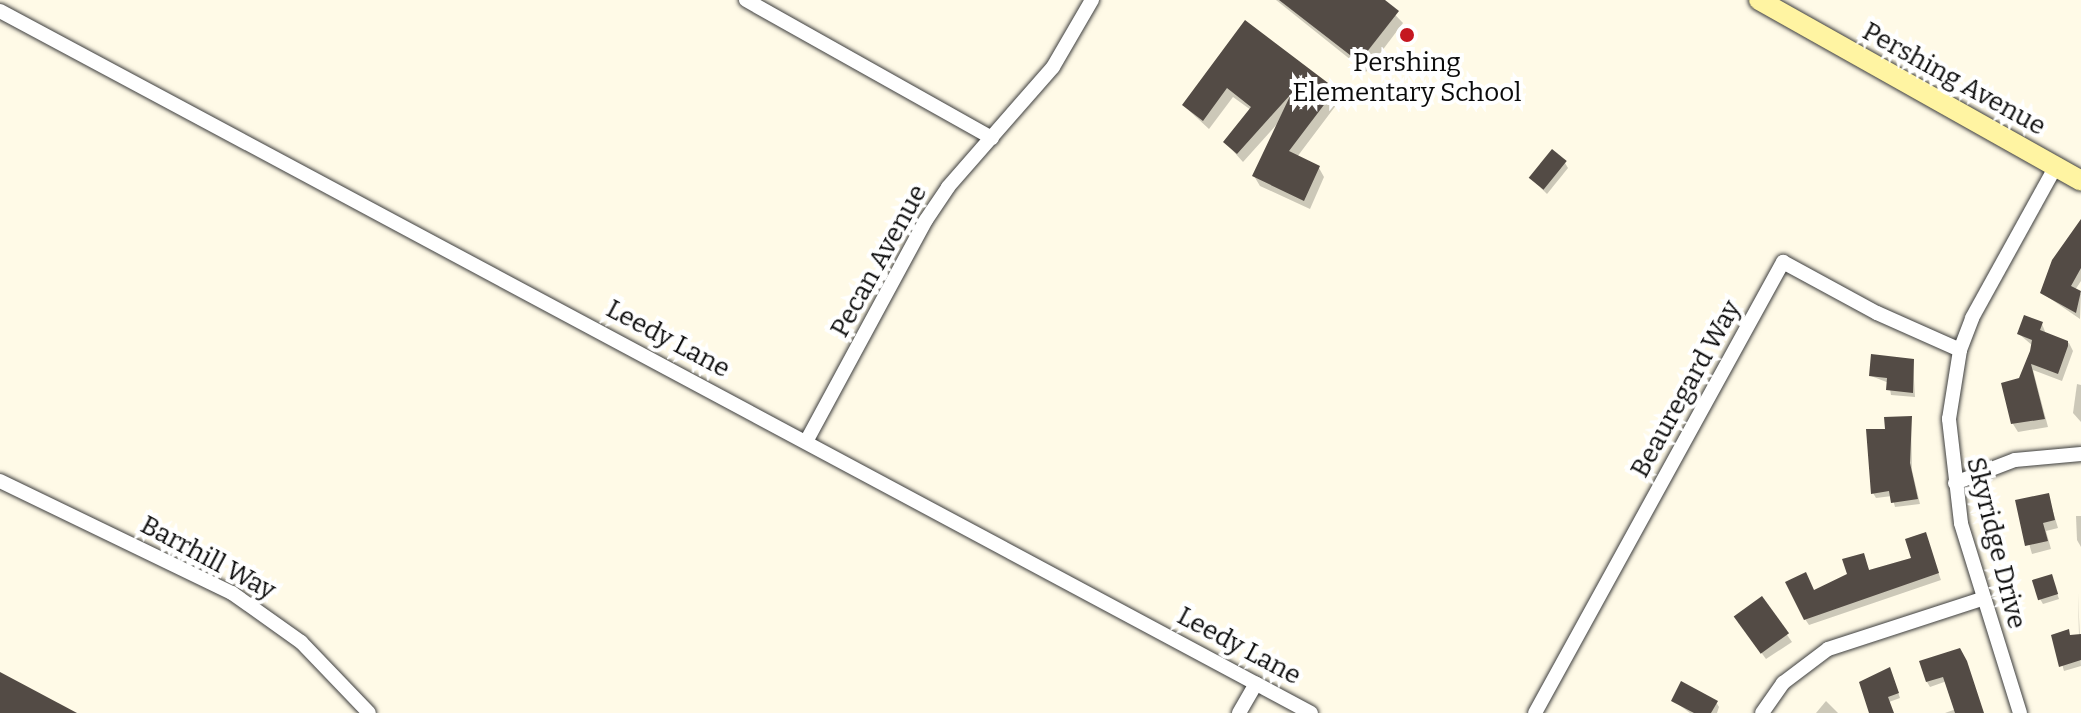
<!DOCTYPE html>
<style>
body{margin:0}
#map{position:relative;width:2081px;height:713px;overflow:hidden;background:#fffae7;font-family:Bitter,serif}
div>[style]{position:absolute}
.shadow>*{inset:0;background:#0003}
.building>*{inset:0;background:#534b45;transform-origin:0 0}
.roads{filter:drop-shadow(0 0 2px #3d3d3d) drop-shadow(0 0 2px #3d3d3d)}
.street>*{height:14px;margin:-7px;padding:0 7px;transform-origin:7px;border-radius:7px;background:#fff}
.secondary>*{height:20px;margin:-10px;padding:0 10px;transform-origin:10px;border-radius:10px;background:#fff4a2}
.dots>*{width:22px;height:22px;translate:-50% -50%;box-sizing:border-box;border:4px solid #fff;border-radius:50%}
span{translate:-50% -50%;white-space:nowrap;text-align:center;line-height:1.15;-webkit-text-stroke:8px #fff;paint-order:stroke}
.poi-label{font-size:26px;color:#0a0a0a}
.street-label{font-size:26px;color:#0a0a0a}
</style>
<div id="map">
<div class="shadow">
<div style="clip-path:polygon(1276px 0,1381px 0,1403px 23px,1366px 72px)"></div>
<div style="clip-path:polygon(1246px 23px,1340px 100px,1297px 157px,1319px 168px,1324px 177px,1310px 209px,1260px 186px,1254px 176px,1278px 123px,1243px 162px,1225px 142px,1251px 110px,1233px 97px,1209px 129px,1184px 106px)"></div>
<div style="clip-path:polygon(1565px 163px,1568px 168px,1547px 194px,1531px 178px)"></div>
<div style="clip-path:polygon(2081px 232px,2081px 281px,2075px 290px,2081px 294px,2080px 319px,2042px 293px)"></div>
<div style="clip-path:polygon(2042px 324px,2046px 334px,2069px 343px,2073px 351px,2062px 381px,2033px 370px,2048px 427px,2018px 432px,2013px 424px,2020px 380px,2033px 346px,2019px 334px)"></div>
<div style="clip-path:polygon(1913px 361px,1915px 397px,1891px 395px,1889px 383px,1871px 376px)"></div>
<div style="clip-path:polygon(2077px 384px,2081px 385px,2081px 422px,2073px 413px)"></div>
<div style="clip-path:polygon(1911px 418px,1912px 470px,1920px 504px,1895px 507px,1892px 496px,1876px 498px,1873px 493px,1887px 431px)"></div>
<div style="clip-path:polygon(2048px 495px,2058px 528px,2046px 531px,2051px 549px,2032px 554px,2017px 502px)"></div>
<div style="clip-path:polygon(2076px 516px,2081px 516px,2081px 547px,2077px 540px)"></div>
<div style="clip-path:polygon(1925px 535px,1941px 580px,1809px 625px,1805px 619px,1814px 592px,1849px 575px,1863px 555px,1870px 572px,1913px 559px)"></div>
<div style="clip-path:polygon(2053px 581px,2059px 599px,2043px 604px,2040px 599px)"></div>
<div style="clip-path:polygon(2078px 592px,2081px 666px,2064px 671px,2054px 636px,2079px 636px)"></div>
<div style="clip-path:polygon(1762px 599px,1792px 642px,1766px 659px,1741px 625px)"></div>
<div style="clip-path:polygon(1959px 650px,1980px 713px,1945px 713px,1956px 709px,1947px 681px,1930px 687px,1927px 682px,1921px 662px)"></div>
<div style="clip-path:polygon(1892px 674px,1900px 698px,1889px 702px,1893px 713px,1872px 713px)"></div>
<div style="clip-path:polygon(1674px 701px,1716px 702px,1719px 707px,1717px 713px,1690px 713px)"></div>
<div style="clip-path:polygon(1826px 701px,1838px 713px,1816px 713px)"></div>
</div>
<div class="building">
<div style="clip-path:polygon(1279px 0,1385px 0,1399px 11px,1359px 62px)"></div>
<div style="clip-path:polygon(1245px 20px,1336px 89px,1289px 151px,1320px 166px,1304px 201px,1252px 176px,1291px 94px,1237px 154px,1223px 142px,1251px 107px,1227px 88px,1203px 121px,1182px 105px)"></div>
<div style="left:1552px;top:149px;width:19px;height:37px;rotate:39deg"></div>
<div style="clip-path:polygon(2081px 219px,2081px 268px,2071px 286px,2081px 291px,2076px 313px,2040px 293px,2052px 260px)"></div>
<div style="clip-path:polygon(2024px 315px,2043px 322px,2040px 330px,2068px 341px,2068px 346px,2058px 374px,2031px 364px,2045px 419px,2011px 424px,2001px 383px,2019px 378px,2030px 351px,2032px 340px,2017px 334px)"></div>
<div style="clip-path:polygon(1871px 354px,1914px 359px,1913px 393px,1886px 390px,1887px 378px,1869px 376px)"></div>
<div style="clip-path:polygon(1912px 416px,1910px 463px,1918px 499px,1891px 503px,1889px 491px,1871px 494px,1866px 429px,1885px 429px,1884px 417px)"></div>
<div style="clip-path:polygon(2049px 493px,2055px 520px,2043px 523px,2048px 541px,2025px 546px,2015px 500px)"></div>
<div style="clip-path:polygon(1926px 532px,1939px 573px,1804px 620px,1785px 582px,1806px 572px,1814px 590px,1847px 574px,1842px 559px,1864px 553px,1869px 570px,1911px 558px,1905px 539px)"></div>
<div style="left:2052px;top:574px;width:21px;height:21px;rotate:73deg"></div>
<div style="left:1762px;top:596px;width:46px;height:35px;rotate:54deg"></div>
<div style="clip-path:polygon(2069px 629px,2070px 635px,2081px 634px,2081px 660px,2059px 667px,2051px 635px)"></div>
<div style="clip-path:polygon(1960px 648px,1967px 661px,1984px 713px,1955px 713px,1943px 677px,1926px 682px,1919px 661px)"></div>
<div style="clip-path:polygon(1890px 667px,1899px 693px,1888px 697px,1894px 713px,1869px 713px,1859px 682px)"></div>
<div style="clip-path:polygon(0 672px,77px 713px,0 713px)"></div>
<div style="clip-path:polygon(1681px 681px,1718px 701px,1711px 713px,1694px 713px,1671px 701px)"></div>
</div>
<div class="roads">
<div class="street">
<div style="left:746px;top:0;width:282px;rotate:29.3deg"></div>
<div style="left:0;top:11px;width:1487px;rotate:28.17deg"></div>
<div style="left:807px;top:440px;width:250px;rotate:-61.6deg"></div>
<div style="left:926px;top:220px;width:40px;rotate:-56deg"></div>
<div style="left:948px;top:187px;width:159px;rotate:-48.8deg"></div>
<div style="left:1053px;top:67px;width:78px;rotate:-59.8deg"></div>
<div style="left:0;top:481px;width:258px;rotate:25.8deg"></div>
<div style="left:232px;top:593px;width:85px;rotate:35.4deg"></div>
<div style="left:301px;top:642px;width:98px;rotate:46.2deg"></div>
<div style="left:1955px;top:483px;width:64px;rotate:-21deg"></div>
<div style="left:2015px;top:460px;width:66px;rotate:-5.2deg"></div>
<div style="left:1239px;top:713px;width:34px;rotate:-60deg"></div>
<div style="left:1535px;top:713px;width:515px;rotate:-61.19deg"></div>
<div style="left:1783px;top:262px;width:107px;rotate:28.5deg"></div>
<div style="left:1877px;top:313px;width:91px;rotate:24deg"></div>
<div style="left:1762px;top:713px;width:37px;rotate:-55deg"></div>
<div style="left:1783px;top:683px;width:56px;rotate:-37.1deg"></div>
<div style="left:1828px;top:649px;width:162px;rotate:-18deg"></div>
<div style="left:2020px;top:713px;width:199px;rotate:-107.3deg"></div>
<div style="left:1961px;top:523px;width:105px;rotate:-96.6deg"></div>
<div style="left:1949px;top:419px;width:70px;rotate:-80.9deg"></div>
<div style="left:1960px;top:350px;width:34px;rotate:-69deg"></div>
<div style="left:1972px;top:318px;width:174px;rotate:-61.1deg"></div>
</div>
<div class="secondary">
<div style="left:1759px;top:0;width:369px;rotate:29.3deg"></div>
</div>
</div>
<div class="dots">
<div style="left:1407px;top:35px;background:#c51720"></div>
</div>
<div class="poi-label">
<span style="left:1407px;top:78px">Pershing<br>Elementary School</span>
</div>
<div class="street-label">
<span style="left:1954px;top:79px;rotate:29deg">Pershing Avenue</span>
<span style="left:879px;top:261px;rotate:-61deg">Pecan Avenue</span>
<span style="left:668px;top:339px;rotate:28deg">Leedy Lane</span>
<span style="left:1686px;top:389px;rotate:-61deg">Beauregard Way</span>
<span style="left:1996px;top:543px;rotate:76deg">Skyridge Drive</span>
<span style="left:208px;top:558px;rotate:28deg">Barrhill Way</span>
<span style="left:1239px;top:646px;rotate:28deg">Leedy Lane</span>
</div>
</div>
